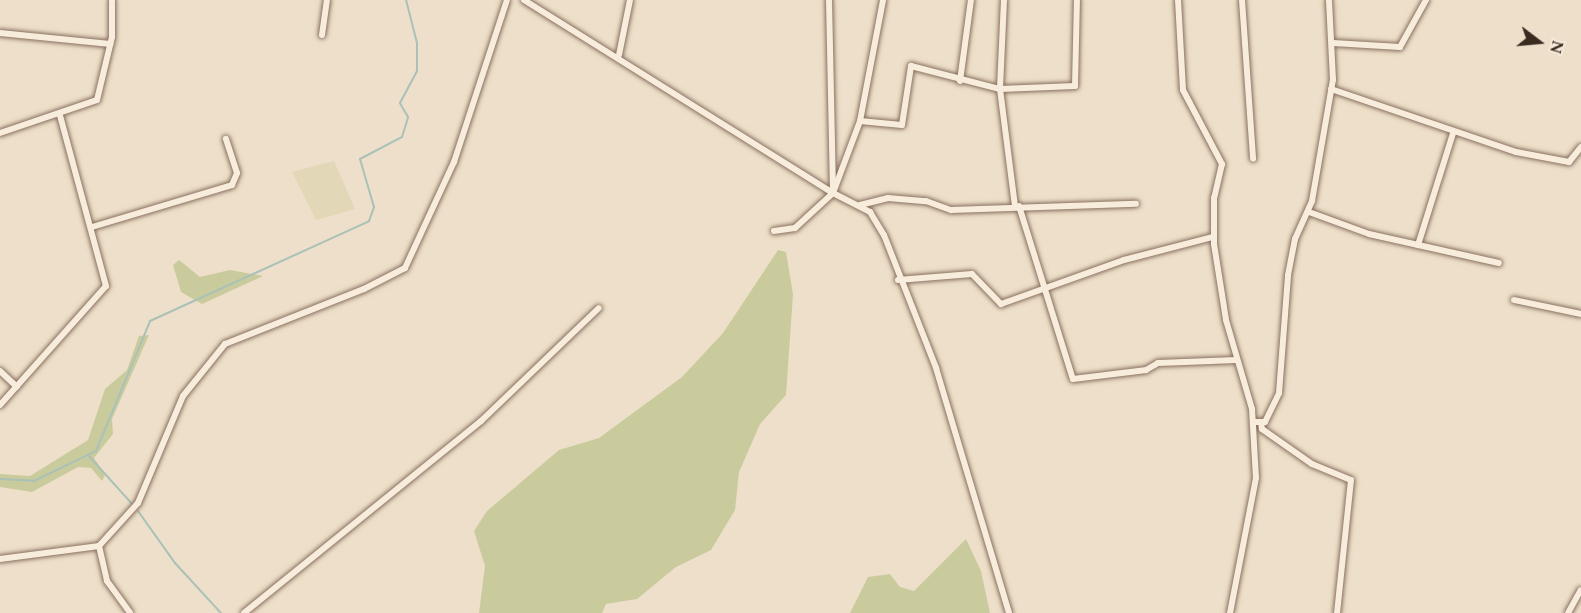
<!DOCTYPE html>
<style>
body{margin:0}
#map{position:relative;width:1581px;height:613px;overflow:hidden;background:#eddfc9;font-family:Spectral,serif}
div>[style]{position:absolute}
.farmland>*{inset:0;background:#e2d7b7}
.green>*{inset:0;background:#cacb9d}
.stream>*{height:2px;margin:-1px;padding:0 1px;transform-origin:1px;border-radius:1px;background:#aac1b8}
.roads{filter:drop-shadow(0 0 2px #89715f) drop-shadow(0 0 2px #89715f)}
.minor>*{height:6px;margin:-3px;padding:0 3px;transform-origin:3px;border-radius:3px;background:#f8eddd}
span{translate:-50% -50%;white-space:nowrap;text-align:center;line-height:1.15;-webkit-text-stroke:4.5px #f5ead9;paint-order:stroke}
.north{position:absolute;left:1509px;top:12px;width:60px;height:60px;-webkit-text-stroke:4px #f5ead9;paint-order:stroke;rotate:106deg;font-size:16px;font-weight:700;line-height:24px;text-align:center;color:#3a2b21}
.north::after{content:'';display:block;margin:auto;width:21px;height:27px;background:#3a2b21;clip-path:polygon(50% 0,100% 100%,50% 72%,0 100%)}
</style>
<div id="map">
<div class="farmland">
<div style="clip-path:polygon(334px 161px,355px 209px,316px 220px,292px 172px)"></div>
</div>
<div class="green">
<div style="clip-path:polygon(778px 250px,786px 252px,793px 294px,786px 395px,760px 424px,739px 472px,735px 510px,711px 550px,676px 567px,637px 599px,606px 604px,602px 613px,479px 613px,485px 566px,474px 531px,487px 511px,559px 450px,599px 438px,682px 377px,723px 333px)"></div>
<div style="clip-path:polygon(179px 260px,200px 277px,230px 270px,263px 276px,202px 304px,181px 292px,173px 265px)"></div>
<div style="clip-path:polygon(149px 335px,112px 419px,113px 434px,94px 458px,105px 475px,102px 481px,91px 468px,78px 467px,32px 492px,0 487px,0 474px,30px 476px,88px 440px,105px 389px,127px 370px,139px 336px)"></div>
<div style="clip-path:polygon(966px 539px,981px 571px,990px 613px,850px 613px,868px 577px,890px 574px,900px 587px,914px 591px)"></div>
</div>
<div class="stream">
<div style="left:89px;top:456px;width:64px;rotate:48.1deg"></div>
<div style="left:0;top:479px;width:34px;rotate:3deg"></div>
<div style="left:34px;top:481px;width:69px;rotate:-25.8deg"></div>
<div style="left:96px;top:451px;width:141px;rotate:-67.4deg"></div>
<div style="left:150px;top:321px;width:241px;rotate:-24.5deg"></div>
<div style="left:369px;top:221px;width:15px;rotate:-70deg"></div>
<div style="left:374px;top:207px;width:50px;rotate:-106.3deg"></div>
<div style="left:360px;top:159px;width:47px;rotate:-27.6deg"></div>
<div style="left:402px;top:137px;width:21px;rotate:-73deg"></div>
<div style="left:408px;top:117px;width:16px;rotate:-120deg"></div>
<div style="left:400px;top:103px;width:36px;rotate:-62deg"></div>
<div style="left:417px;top:71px;width:28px;rotate:-90deg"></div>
<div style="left:417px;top:43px;width:44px;rotate:-104.3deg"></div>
<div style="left:138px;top:511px;width:64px;rotate:54.6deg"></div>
<div style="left:175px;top:563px;width:68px;rotate:47.4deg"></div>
</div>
<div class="roads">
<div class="minor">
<div style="left:524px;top:0;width:364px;rotate:32deg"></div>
<div style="left:829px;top:0;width:193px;rotate:88.8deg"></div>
<div style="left:833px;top:193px;width:42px;rotate:27.2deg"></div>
<div style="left:870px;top:212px;width:27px;rotate:59deg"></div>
<div style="left:884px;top:235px;width:143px;rotate:68.6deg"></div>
<div style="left:936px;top:368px;width:256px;rotate:73.4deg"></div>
<div style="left:1004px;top:0;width:89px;rotate:92.6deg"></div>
<div style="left:1000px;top:89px;width:118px;rotate:82.7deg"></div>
<div style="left:1178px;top:0;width:90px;rotate:86.8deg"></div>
<div style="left:1183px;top:90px;width:84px;rotate:62.2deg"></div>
<div style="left:1222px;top:164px;width:35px;rotate:103deg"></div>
<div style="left:1214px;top:198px;width:46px;rotate:90deg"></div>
<div style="left:1214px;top:244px;width:77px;rotate:81deg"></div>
<div style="left:1226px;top:320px;width:93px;rotate:73.7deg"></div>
<div style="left:1252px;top:409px;width:69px;rotate:86.7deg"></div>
<div style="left:1256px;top:478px;width:137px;rotate:100.9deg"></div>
<div style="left:1242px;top:0;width:159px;rotate:86deg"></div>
<div style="left:0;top:33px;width:111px;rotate:5.7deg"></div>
<div style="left:322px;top:35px;width:35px;rotate:-82deg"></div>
<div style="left:1333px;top:43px;width:67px;rotate:3.4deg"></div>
<div style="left:1400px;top:47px;width:54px;rotate:-61deg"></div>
<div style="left:619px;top:55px;width:56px;rotate:-78.7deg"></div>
<div style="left:960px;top:81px;width:82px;rotate:-82.3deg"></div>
<div style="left:1331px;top:89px;width:195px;rotate:18.8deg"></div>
<div style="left:1516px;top:152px;width:54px;rotate:10.7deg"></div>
<div style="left:1569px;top:162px;width:19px;rotate:-51deg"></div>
<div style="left:860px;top:121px;width:42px;rotate:5.4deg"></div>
<div style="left:902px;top:125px;width:60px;rotate:-81.3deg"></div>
<div style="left:911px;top:66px;width:92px;rotate:14.5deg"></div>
<div style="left:1000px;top:89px;width:75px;rotate:-2.3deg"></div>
<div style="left:1075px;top:86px;width:86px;rotate:-88.7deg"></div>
<div style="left:0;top:133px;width:102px;rotate:-18.8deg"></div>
<div style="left:97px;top:100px;width:65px;rotate:-76.6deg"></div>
<div style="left:112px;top:37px;width:37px;rotate:-90deg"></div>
<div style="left:860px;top:205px;width:29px;rotate:-14deg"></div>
<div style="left:888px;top:198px;width:38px;rotate:5deg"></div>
<div style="left:926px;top:201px;width:27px;rotate:20deg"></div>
<div style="left:951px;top:210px;width:185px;rotate:-1.9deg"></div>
<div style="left:1019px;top:206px;width:181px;rotate:72.7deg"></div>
<div style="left:1073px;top:379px;width:74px;rotate:-7deg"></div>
<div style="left:1146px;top:370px;width:14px;rotate:-30deg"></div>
<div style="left:1158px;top:363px;width:79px;rotate:-2.2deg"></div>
<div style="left:1309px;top:212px;width:64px;rotate:20.1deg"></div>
<div style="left:1369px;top:234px;width:133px;rotate:12.6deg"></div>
<div style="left:92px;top:227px;width:146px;rotate:-16.7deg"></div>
<div style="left:232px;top:185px;width:13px;rotate:-67deg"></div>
<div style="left:237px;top:173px;width:36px;rotate:-108deg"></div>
<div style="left:774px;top:231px;width:21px;rotate:-8deg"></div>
<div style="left:795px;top:228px;width:52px;rotate:-42.6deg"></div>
<div style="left:833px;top:193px;width:77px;rotate:-69.4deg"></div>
<div style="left:860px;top:121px;width:123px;rotate:-79.2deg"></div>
<div style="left:1418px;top:245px;width:117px;rotate:-72.6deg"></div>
<div style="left:898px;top:280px;width:74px;rotate:-4.6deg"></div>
<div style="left:972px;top:274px;width:42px;rotate:46deg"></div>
<div style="left:1001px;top:304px;width:131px;rotate:-19.7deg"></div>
<div style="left:1124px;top:260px;width:92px;rotate:-14.5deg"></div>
<div style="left:1514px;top:300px;width:68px;rotate:11.8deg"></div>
<div style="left:0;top:371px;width:23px;rotate:43deg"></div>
<div style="left:0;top:405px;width:159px;rotate:-48.3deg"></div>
<div style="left:106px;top:286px;width:176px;rotate:-105.1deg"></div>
<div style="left:1253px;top:422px;width:12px"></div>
<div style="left:1265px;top:422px;width:32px;rotate:-64deg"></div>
<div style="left:1279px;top:393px;width:118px;rotate:-85.6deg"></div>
<div style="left:1288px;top:275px;width:37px;rotate:-79deg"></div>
<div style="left:1295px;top:239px;width:42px;rotate:-65.9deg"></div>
<div style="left:1312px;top:201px;width:123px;rotate:-80.2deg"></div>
<div style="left:1333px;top:80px;width:80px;rotate:-92.9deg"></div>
<div style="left:1261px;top:422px;width:7px;rotate:82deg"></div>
<div style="left:1262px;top:429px;width:61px;rotate:35deg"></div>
<div style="left:1312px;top:464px;width:42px;rotate:22.3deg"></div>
<div style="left:1351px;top:480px;width:134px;rotate:96deg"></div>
<div style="left:99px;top:546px;width:36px;rotate:77deg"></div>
<div style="left:107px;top:581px;width:39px;rotate:54deg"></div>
<div style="left:0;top:559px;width:100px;rotate:-7.5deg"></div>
<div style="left:99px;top:546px;width:58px;rotate:-47.8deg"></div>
<div style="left:138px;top:503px;width:116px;rotate:-67.2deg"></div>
<div style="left:183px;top:396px;width:67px;rotate:-51.1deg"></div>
<div style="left:225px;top:344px;width:149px;rotate:-21.6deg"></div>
<div style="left:364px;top:289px;width:46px;rotate:-27.1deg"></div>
<div style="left:405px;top:268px;width:117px;rotate:-65.2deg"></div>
<div style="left:454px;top:162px;width:170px;rotate:-71.9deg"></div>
<div style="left:244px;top:613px;width:305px;rotate:-39deg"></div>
<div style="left:481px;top:421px;width:163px;rotate:-43.8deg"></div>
<div style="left:1568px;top:613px;width:26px;rotate:-61deg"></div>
</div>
</div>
<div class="north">N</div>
</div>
